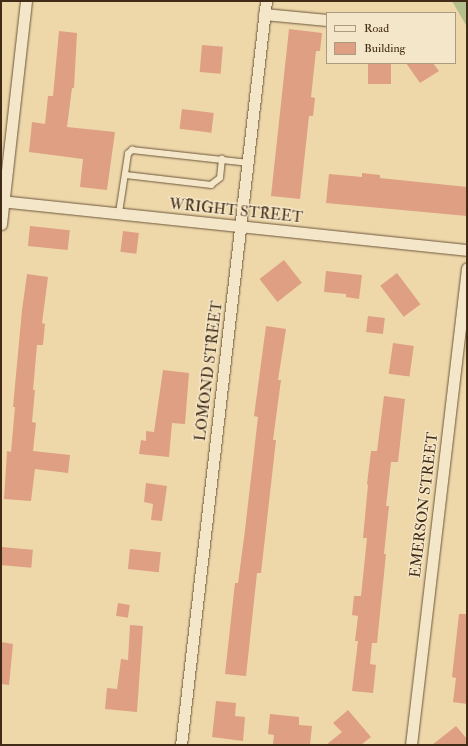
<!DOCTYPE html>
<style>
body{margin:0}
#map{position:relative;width:468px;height:746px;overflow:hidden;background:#eed8aa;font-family:"IM FELL Double Pica",serif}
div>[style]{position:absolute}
.green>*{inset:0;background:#b3c08d}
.building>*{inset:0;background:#de9f82;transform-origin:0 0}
.roads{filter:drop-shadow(0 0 1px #6d563b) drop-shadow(0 0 1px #6d563b)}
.service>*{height:5.5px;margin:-2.75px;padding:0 2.75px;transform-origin:2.75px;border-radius:2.75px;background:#f4e6c8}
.minor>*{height:11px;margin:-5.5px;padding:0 5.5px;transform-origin:5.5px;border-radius:5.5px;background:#f4e6c8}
span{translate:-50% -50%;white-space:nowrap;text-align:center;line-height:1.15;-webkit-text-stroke:3px #f4e6c8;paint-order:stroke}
.street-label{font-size:15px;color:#422b16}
.frame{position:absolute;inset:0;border:2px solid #422b16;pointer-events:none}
.legend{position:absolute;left:326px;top:12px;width:130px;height:52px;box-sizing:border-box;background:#f4e6c8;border:1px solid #ad9b81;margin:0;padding:5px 7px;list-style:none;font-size:12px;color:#422b16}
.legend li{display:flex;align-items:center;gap:8px;height:20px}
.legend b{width:20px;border:1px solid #ad9b81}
</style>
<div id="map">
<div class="green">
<div style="clip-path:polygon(452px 1px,467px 1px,467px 27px)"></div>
</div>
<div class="building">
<div style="clip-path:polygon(289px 29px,322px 33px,320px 51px,316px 51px,311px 97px,315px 98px,313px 116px,309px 116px,300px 199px,271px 196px)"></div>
<div style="clip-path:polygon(59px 31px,77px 33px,74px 88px,72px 88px,67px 127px,115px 132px,107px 190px,80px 187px,83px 159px,29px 152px,32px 122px,45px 124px,48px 96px,53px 96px)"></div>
<div style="left:202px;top:45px;width:21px;height:27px;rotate:5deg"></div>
<div style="left:368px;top:63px;width:23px;height:21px"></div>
<div style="clip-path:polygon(406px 63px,433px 63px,439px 71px,420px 83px)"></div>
<div style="left:182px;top:109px;width:32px;height:20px;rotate:7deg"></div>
<div style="clip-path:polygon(362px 173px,380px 175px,380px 178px,467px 187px,467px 216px,326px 203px,329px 174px,362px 177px)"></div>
<div style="left:30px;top:226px;width:40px;height:20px;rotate:6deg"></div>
<div style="left:123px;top:231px;width:16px;height:21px;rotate:7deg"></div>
<div style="left:284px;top:260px;width:29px;height:31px;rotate:52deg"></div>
<div style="clip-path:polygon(326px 271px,362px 275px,359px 299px,346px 297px,346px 294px,324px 292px)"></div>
<div style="left:397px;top:273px;width:39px;height:21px;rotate:53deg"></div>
<div style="clip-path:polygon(27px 274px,48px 277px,42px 323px,45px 324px,43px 345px,37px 345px,33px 390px,35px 390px,32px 422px,36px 423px,33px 451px,70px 455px,68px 473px,35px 469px,31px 501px,4px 499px,7px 451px,11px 452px,15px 407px,13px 407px,22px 310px)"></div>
<div style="left:368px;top:316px;width:17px;height:16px;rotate:7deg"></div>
<div style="clip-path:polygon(266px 326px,286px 329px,278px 380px,281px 380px,273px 440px,276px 440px,261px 573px,257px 573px,246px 676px,225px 674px,235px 583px,238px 583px,245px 530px,258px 417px,254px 416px)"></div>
<div style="left:393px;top:343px;width:21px;height:31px;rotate:8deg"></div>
<div style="clip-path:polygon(163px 370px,189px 373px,185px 424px,172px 423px,169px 457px,139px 454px,141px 440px,146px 441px,146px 431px,154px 432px)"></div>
<div style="clip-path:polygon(384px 396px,405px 399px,398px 462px,391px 462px,386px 506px,389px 506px,384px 554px,386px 554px,377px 643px,372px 643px,370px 664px,376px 665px,373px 693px,352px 691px,358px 641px,355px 641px,358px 616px,352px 615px,354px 596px,361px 596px,367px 538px,363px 538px,368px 485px,367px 484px,371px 451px,377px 451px)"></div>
<div style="clip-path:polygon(146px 483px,167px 486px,162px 521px,151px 520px,153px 504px,144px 502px)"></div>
<div style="left:1px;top:547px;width:32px;height:18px;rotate:5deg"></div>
<div style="left:130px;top:549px;width:31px;height:20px;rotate:6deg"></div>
<div style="left:118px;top:603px;width:12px;height:13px;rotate:9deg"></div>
<div style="clip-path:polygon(459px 614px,467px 614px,467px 704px,453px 702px,456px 678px,452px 677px)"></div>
<div style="clip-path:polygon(130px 625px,143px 626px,137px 712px,105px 709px,107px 688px,117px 689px,121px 659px,128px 660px)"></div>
<div style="clip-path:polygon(1px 642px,13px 644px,9px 685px,1px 684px)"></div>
<div style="clip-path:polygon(216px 701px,236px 703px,235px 716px,245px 717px,243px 741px,212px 737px)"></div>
<div style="clip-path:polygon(348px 710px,371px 737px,361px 745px,326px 745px,342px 732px,333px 723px)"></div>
<div style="clip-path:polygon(270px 714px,299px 717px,299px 725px,312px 726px,310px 745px,273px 744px,274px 735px,268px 734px)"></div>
<div style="clip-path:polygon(456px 726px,467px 739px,467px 745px,432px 745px)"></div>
</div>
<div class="roads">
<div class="service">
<div style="left:126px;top:175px;width:86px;rotate:6.7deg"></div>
<div style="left:211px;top:185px;width:11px;rotate:-38deg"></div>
<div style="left:220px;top:178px;width:19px;rotate:-84deg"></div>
<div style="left:119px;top:213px;width:60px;rotate:-81.3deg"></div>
<div style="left:128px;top:154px;width:6px;rotate:-45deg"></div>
<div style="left:132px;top:150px;width:118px;rotate:6.3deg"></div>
</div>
<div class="minor">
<div style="left:264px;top:14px;width:63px;rotate:5.4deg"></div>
<div style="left:1px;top:201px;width:469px;rotate:6deg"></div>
<div style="left:1px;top:224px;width:224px;rotate:-83.6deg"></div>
<div style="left:181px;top:745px;width:749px;rotate:-83.48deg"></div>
<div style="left:411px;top:745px;width:480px;rotate:-83.3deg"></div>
</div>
</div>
<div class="street-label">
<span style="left:236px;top:211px;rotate:6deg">WRIGHT STREET</span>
<span style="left:209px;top:371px;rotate:-83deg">LOMOND STREET</span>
<span style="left:424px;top:505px;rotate:-83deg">EMERSON STREET</span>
</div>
<div class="frame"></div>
<ul class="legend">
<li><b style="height:5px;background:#f4e6c8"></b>Road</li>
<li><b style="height:11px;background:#de9f82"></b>Building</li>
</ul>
</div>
